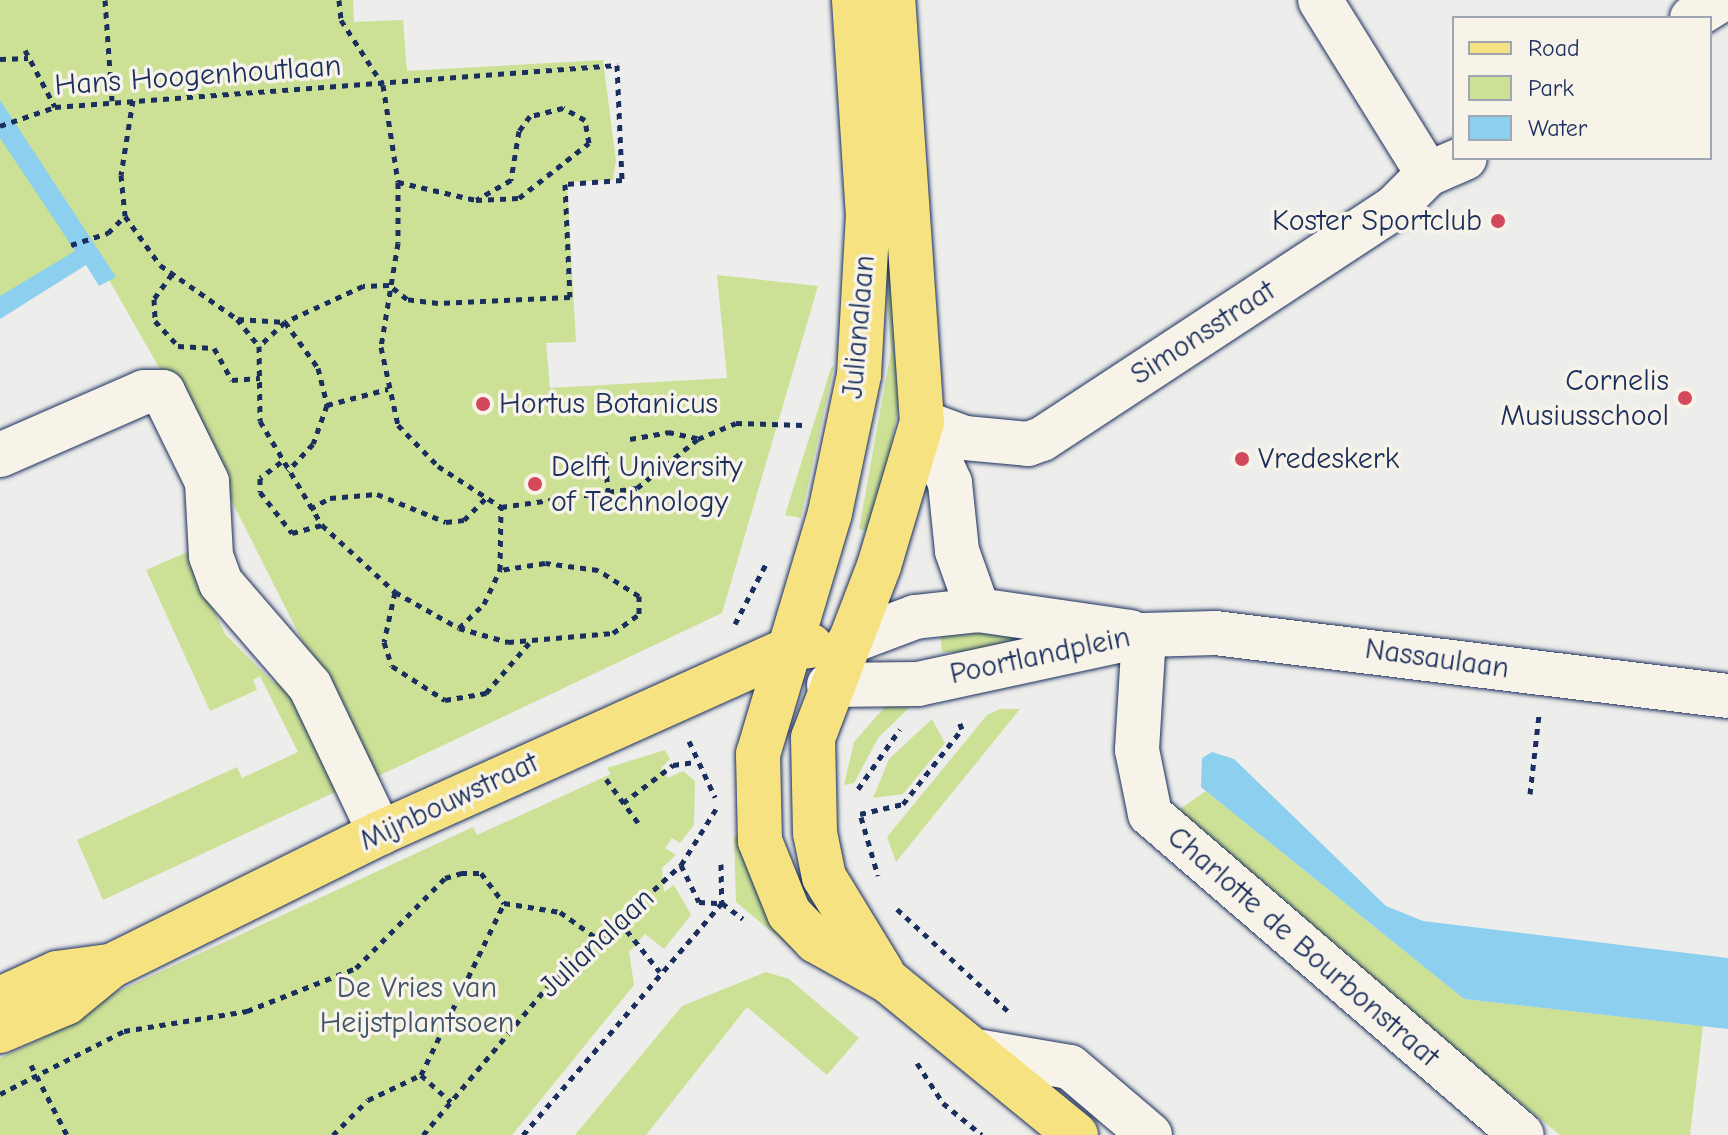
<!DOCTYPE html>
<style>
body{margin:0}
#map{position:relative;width:1728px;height:1135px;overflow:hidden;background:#ededeb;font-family:"Comic Neue",sans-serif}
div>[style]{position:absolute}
.green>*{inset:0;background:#cde196}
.water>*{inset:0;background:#8ccfee}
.path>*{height:5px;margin-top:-2.5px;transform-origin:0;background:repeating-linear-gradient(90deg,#1b2f5e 0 6px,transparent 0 12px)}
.roads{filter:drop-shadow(0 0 2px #1b2f5e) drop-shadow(0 0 2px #1b2f5e)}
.minor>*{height:44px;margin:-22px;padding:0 22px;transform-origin:22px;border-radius:22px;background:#f7f3e8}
.major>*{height:44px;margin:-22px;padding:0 22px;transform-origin:22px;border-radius:22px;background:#f7e281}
.dots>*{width:22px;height:22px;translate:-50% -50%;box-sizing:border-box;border:4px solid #f7f3e8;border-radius:50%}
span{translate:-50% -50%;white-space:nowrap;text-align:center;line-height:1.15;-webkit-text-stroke:7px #f7f3e8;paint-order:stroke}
.street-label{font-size:30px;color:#1b2f5e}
.poi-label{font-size:30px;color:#1b2f5e}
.right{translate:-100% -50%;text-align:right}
.left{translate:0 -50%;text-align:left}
.park-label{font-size:30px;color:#3f5369}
.legend{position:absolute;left:1452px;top:16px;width:260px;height:144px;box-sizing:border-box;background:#f7f3e8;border:2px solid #9fa5b1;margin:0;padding:10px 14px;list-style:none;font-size:24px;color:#1b2f5e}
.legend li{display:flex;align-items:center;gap:16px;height:40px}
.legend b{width:40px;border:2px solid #9fa5b1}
</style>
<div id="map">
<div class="green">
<div style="clip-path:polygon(0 0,353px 0,354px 22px,403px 20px,407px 71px,603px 60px,616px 161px,613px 180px,567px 182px,576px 342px,546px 343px,550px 388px,727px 378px,717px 275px,818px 286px,722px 613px,372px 779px,206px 450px,92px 250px,0 297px)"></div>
<div style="clip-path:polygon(865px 0,880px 0,901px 394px,874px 533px,859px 529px,891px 351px)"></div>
<div style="clip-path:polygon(834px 366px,801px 518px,785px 515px,831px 368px)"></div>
<div style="clip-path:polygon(187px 552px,225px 634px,273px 682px,296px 686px,346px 787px,103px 900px,77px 840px,237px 767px,242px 778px,298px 752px,260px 676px,253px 680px,257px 690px,210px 711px,146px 570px)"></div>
<div style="clip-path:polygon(940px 632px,1048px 632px,979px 653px,942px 652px)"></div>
<div style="clip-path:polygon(889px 702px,913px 704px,878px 738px,854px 783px,844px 785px,854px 742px)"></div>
<div style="clip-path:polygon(1000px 709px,1020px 709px,896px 862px,887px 837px,987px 715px)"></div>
<div style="clip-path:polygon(932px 719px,945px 743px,903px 794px,873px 798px,889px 759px)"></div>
<div style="clip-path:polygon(665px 750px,670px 759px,661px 768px,668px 778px,683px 771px,695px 781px,694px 825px,680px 843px,672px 838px,665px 848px,676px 855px,662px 868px,664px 892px,674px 885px,691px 915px,664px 949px,645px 934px,629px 952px,634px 985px,512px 1135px,0 1135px,0 1058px,43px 1038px,45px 1025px,473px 827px,477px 835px,611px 774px,607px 768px)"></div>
<div style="clip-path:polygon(1206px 791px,1464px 999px,1703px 1026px,1690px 1135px,1560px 1135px,1192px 837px,1174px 813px)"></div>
<div style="clip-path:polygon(744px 834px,812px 961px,810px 964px,736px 902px,734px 836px)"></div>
<div style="clip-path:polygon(766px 972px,789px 979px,859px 1038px,827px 1075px,747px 1007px,646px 1135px,575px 1135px,682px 1006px)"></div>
</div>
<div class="water">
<div style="clip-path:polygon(0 100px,116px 277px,99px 286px,86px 265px,0 319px,0 296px,75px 251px,0 138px)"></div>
<div style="clip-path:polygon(1212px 752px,1234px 759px,1386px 906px,1423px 921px,1728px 958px,1728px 1029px,1464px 999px,1201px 787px,1202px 758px)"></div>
</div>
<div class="path">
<div style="left:105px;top:0;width:101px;rotate:86deg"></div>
<div style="left:339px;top:0;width:20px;rotate:84deg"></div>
<div style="left:341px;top:20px;width:77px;rotate:57.1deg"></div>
<div style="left:383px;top:85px;width:98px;rotate:81.2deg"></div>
<div style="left:398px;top:182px;width:61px;rotate:90deg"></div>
<div style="left:398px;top:243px;width:105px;rotate:99.3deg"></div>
<div style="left:381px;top:347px;width:80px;rotate:77.7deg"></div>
<div style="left:398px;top:425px;width:57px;rotate:45.7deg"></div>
<div style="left:438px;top:466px;width:75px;rotate:33.1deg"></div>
<div style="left:25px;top:50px;width:64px;rotate:62.2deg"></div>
<div style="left:0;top:59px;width:28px;rotate:-2deg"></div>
<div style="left:133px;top:100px;width:76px;rotate:99.1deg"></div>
<div style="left:121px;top:175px;width:41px;rotate:84.4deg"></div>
<div style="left:125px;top:216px;width:60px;rotate:54.5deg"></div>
<div style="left:160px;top:265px;width:94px;rotate:35deg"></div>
<div style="left:237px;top:319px;width:35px;rotate:51deg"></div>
<div style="left:259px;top:346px;width:75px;rotate:89.2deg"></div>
<div style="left:260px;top:421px;width:121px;rotate:59.2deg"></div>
<div style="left:322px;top:525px;width:99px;rotate:42.5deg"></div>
<div style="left:395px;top:592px;width:73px;rotate:29.4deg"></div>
<div style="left:459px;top:628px;width:51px;rotate:15.9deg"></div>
<div style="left:508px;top:642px;width:105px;rotate:-4.9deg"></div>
<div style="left:613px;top:633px;width:32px;rotate:-36deg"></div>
<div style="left:639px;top:614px;width:18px;rotate:-90deg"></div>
<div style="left:639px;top:596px;width:49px;rotate:-147.6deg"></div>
<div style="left:598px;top:570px;width:53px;rotate:-172.5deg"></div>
<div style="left:545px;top:563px;width:46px;rotate:171.2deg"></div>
<div style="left:0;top:126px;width:58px;rotate:-19.1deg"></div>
<div style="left:55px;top:107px;width:564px;rotate:-4.27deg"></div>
<div style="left:617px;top:65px;width:115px;rotate:87.5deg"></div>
<div style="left:622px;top:180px;width:57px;rotate:176deg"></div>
<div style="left:565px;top:184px;width:113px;rotate:87.5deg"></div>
<div style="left:570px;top:297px;width:132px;rotate:177.4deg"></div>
<div style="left:438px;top:303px;width:31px;rotate:-173deg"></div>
<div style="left:407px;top:299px;width:23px;rotate:-142deg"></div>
<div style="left:389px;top:285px;width:26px;rotate:178deg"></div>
<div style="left:363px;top:286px;width:86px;rotate:155.2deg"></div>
<div style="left:285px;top:322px;width:35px;rotate:137deg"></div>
<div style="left:398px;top:182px;width:80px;rotate:13deg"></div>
<div style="left:476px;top:200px;width:43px;rotate:-2.7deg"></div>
<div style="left:519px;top:198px;width:89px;rotate:-38.2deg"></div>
<div style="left:589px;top:143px;width:23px;rotate:-100deg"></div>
<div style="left:585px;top:120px;width:25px;rotate:-151deg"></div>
<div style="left:563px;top:108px;width:34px;rotate:166deg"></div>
<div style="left:530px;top:116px;width:19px;rotate:126deg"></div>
<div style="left:519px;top:131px;width:50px;rotate:99.3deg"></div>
<div style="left:511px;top:180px;width:40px;rotate:150.3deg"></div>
<div style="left:71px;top:245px;width:39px;rotate:-18deg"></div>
<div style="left:108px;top:233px;width:24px;rotate:-45deg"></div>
<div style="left:172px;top:274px;width:31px;rotate:126deg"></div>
<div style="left:154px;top:299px;width:22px;rotate:87deg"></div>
<div style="left:155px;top:321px;width:34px;rotate:47deg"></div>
<div style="left:178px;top:346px;width:36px;rotate:3deg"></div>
<div style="left:214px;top:348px;width:37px;rotate:61deg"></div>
<div style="left:232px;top:380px;width:28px;rotate:-4deg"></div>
<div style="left:238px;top:319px;width:47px;rotate:3.7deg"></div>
<div style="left:285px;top:322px;width:57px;rotate:54.3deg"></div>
<div style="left:318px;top:368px;width:38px;rotate:76deg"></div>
<div style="left:327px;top:405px;width:41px;rotate:109.7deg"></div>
<div style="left:313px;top:444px;width:37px;rotate:133deg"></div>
<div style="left:327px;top:405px;width:63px;rotate:-14.7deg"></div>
<div style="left:630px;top:439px;width:39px;rotate:-10deg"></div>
<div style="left:668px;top:432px;width:30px;rotate:12deg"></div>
<div style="left:605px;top:452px;width:41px;rotate:85.8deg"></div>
<div style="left:281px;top:462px;width:26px;rotate:143deg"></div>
<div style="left:260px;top:478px;width:14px;rotate:90deg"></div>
<div style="left:260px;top:492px;width:52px;rotate:52deg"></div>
<div style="left:292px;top:533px;width:31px;rotate:-15deg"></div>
<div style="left:501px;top:507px;width:137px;rotate:-8deg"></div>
<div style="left:637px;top:488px;width:78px;rotate:-38.8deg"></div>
<div style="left:698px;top:439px;width:41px;rotate:-22.8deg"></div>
<div style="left:736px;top:423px;width:68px;rotate:1.7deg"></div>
<div style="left:310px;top:509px;width:23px;rotate:-29deg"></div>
<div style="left:330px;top:498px;width:47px;rotate:-4.9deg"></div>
<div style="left:377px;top:494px;width:74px;rotate:22.1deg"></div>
<div style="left:446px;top:522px;width:18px;rotate:-6deg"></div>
<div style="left:464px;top:520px;width:34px;rotate:-45deg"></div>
<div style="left:395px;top:592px;width:51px;rotate:102.4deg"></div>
<div style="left:384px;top:642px;width:25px;rotate:72deg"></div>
<div style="left:392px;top:666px;width:63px;rotate:32.7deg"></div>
<div style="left:445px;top:700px;width:42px;rotate:-9.7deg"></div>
<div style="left:486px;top:693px;width:67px;rotate:-49.2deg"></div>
<div style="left:735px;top:624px;width:70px;rotate:-62.7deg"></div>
<div style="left:459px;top:628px;width:35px;rotate:-44deg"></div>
<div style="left:484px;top:604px;width:38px;rotate:-65deg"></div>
<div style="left:500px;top:570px;width:63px;rotate:-89.1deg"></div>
<div style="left:689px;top:741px;width:62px;rotate:65.1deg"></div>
<div style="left:606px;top:779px;width:56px;rotate:53.7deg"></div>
<div style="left:858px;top:789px;width:73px;rotate:-55deg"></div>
<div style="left:1530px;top:794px;width:80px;rotate:-83.5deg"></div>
<div style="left:623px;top:803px;width:63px;rotate:-37.2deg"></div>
<div style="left:673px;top:765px;width:22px;rotate:-8deg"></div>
<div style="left:716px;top:809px;width:66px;rotate:122deg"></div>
<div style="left:681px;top:865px;width:41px;rotate:64.1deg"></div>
<div style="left:699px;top:902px;width:22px;rotate:3deg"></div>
<div style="left:860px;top:814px;width:44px;rotate:-13.1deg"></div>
<div style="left:903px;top:804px;width:95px;rotate:-51.8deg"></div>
<div style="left:962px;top:729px;width:11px;rotate:-112deg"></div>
<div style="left:861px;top:817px;width:61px;rotate:73.9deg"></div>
<div style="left:721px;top:864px;width:39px;rotate:89deg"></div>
<div style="left:722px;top:903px;width:26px;rotate:37deg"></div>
<div style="left:897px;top:909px;width:154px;rotate:42.6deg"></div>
<div style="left:619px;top:921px;width:65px;rotate:51.2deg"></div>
<div style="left:917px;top:1063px;width:48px;rotate:57deg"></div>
<div style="left:943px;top:1103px;width:50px;rotate:39.4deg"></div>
<div style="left:31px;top:1065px;width:79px;rotate:62.8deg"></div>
<div style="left:421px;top:1075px;width:40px;rotate:42deg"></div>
<div style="left:0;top:1094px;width:139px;rotate:-26.9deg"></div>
<div style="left:124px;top:1031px;width:125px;rotate:-9.2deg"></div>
<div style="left:247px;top:1011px;width:117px;rotate:-21.5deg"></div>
<div style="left:356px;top:968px;width:127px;rotate:-45.3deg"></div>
<div style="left:445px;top:878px;width:17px;rotate:-17deg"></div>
<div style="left:461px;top:873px;width:20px"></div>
<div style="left:481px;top:873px;width:38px;rotate:53deg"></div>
<div style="left:504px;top:903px;width:57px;rotate:9.1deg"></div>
<div style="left:560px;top:912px;width:47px;rotate:35.4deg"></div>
<div style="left:333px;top:1135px;width:49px;rotate:-45deg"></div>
<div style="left:368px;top:1100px;width:59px;rotate:-25.3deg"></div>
<div style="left:421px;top:1075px;width:191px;rotate:-64.2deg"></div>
<div style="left:423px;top:1135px;width:193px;rotate:-50deg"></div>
<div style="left:547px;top:987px;width:181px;rotate:-42.3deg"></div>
<div style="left:523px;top:1135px;width:306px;rotate:-49.4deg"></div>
</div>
<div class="roads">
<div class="minor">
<div style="left:1320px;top:0;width:205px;rotate:58.2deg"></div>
<div style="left:1692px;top:18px;width:34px;rotate:-32deg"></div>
<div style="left:922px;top:422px;width:46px;rotate:20.4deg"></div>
<div style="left:965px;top:438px;width:63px;rotate:5.4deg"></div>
<div style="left:1028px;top:444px;width:15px;rotate:-20deg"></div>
<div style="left:1042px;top:439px;width:421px;rotate:-33.3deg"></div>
<div style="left:1394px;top:208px;width:48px;rotate:-45deg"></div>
<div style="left:1428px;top:174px;width:40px;rotate:-23.4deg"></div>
<div style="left:922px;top:422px;width:67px;rotate:65.3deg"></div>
<div style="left:950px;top:483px;width:68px;rotate:84.1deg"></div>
<div style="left:957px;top:551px;width:63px;rotate:70.4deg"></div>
<div style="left:0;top:455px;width:157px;rotate:-23.6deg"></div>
<div style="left:144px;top:392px;width:19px"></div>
<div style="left:163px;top:392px;width:100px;rotate:63.9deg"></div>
<div style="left:207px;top:482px;width:74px;rotate:86.9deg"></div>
<div style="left:211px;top:556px;width:29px;rotate:70deg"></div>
<div style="left:221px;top:583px;width:136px;rotate:49.2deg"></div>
<div style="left:310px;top:686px;width:163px;rotate:64.5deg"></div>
<div style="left:1144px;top:635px;width:115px;rotate:93.5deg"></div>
<div style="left:1137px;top:750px;width:65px;rotate:78.5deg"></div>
<div style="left:1150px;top:814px;width:491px;rotate:40.8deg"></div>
<div style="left:849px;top:642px;width:71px;rotate:-20.7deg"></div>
<div style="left:915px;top:617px;width:63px;rotate:-6.3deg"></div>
<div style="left:978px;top:610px;width:154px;rotate:8.2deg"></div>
<div style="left:829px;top:685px;width:89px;rotate:-0.6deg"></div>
<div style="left:918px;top:684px;width:231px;rotate:-12.2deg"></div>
<div style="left:1144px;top:635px;width:71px;rotate:-1.6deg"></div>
<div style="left:1215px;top:633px;width:517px;rotate:7deg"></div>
<div style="left:976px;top:1051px;width:95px;rotate:9.7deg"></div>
<div style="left:1070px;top:1067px;width:105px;rotate:40.4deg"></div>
</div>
<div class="major">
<div style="left:854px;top:0;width:214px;rotate:86.3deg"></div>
<div style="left:868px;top:214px;width:161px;rotate:93.2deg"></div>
<div style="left:859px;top:375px;width:141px;rotate:101.9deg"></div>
<div style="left:830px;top:513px;width:252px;rotate:106.6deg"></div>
<div style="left:758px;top:754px;width:87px;rotate:88.7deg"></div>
<div style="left:760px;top:841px;width:78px;rotate:68.1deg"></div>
<div style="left:789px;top:913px;width:39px;rotate:46deg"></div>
<div style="left:816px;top:941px;width:82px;rotate:29.1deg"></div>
<div style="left:888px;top:981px;width:243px;rotate:39.3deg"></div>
<div style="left:882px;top:972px;width:111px;rotate:-121.4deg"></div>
<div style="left:824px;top:877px;width:45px;rotate:-101.6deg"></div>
<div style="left:815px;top:833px;width:95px;rotate:-91.2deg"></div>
<div style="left:813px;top:738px;width:184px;rotate:-69deg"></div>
<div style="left:879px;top:566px;width:150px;rotate:-73.4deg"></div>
<div style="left:922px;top:422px;width:423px;rotate:-93.9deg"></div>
<div style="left:0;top:999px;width:63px;rotate:-24.5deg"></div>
<div style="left:57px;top:973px;width:52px;rotate:-7.7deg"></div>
<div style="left:0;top:1031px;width:72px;rotate:-23deg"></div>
<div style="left:66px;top:1003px;width:58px;rotate:-39.4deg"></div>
<div style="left:111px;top:966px;width:300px;rotate:-26.3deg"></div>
<div style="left:380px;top:833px;width:451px;rotate:-24.2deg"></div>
<div style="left:791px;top:648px;width:20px;rotate:-6deg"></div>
</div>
</div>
<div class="dots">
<div style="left:1498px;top:221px;background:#d1495b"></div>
<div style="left:1685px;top:398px;background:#d1495b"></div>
<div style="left:483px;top:404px;background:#d1495b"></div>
<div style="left:1242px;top:459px;background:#d1495b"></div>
<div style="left:535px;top:484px;background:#d1495b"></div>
</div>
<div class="street-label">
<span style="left:198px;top:76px;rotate:-4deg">Hans Hoogenhoutlaan</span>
<span style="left:859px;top:327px;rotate:-85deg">Julianalaan</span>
<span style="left:1203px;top:333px;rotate:-33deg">Simonsstraat</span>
<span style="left:1040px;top:656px;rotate:-12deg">Poortlandplein</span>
<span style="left:1437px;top:659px;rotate:8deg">Nassaulaan</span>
<span style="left:449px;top:802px;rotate:-25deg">Mijnbouwstraat</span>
<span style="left:597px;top:943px;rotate:-43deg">Julianalaan</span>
<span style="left:1303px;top:947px;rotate:41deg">Charlotte de Bourbonstraat</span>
</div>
<div class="poi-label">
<span class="right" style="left:1482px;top:221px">Koster Sportclub</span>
<span class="right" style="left:1669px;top:398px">Cornelis<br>Musiusschool</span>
<span class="left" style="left:499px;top:404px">Hortus Botanicus</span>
<span class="left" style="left:1258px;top:459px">Vredeskerk</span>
<span class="left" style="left:551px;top:484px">Delft University<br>of Technology</span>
</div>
<div class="park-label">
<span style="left:417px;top:1005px">De Vries van<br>Heijstplantsoen</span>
</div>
<ul class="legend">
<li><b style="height:10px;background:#f7e281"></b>Road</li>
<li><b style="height:22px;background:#cde196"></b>Park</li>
<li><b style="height:22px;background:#8ccfee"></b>Water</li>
</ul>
</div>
